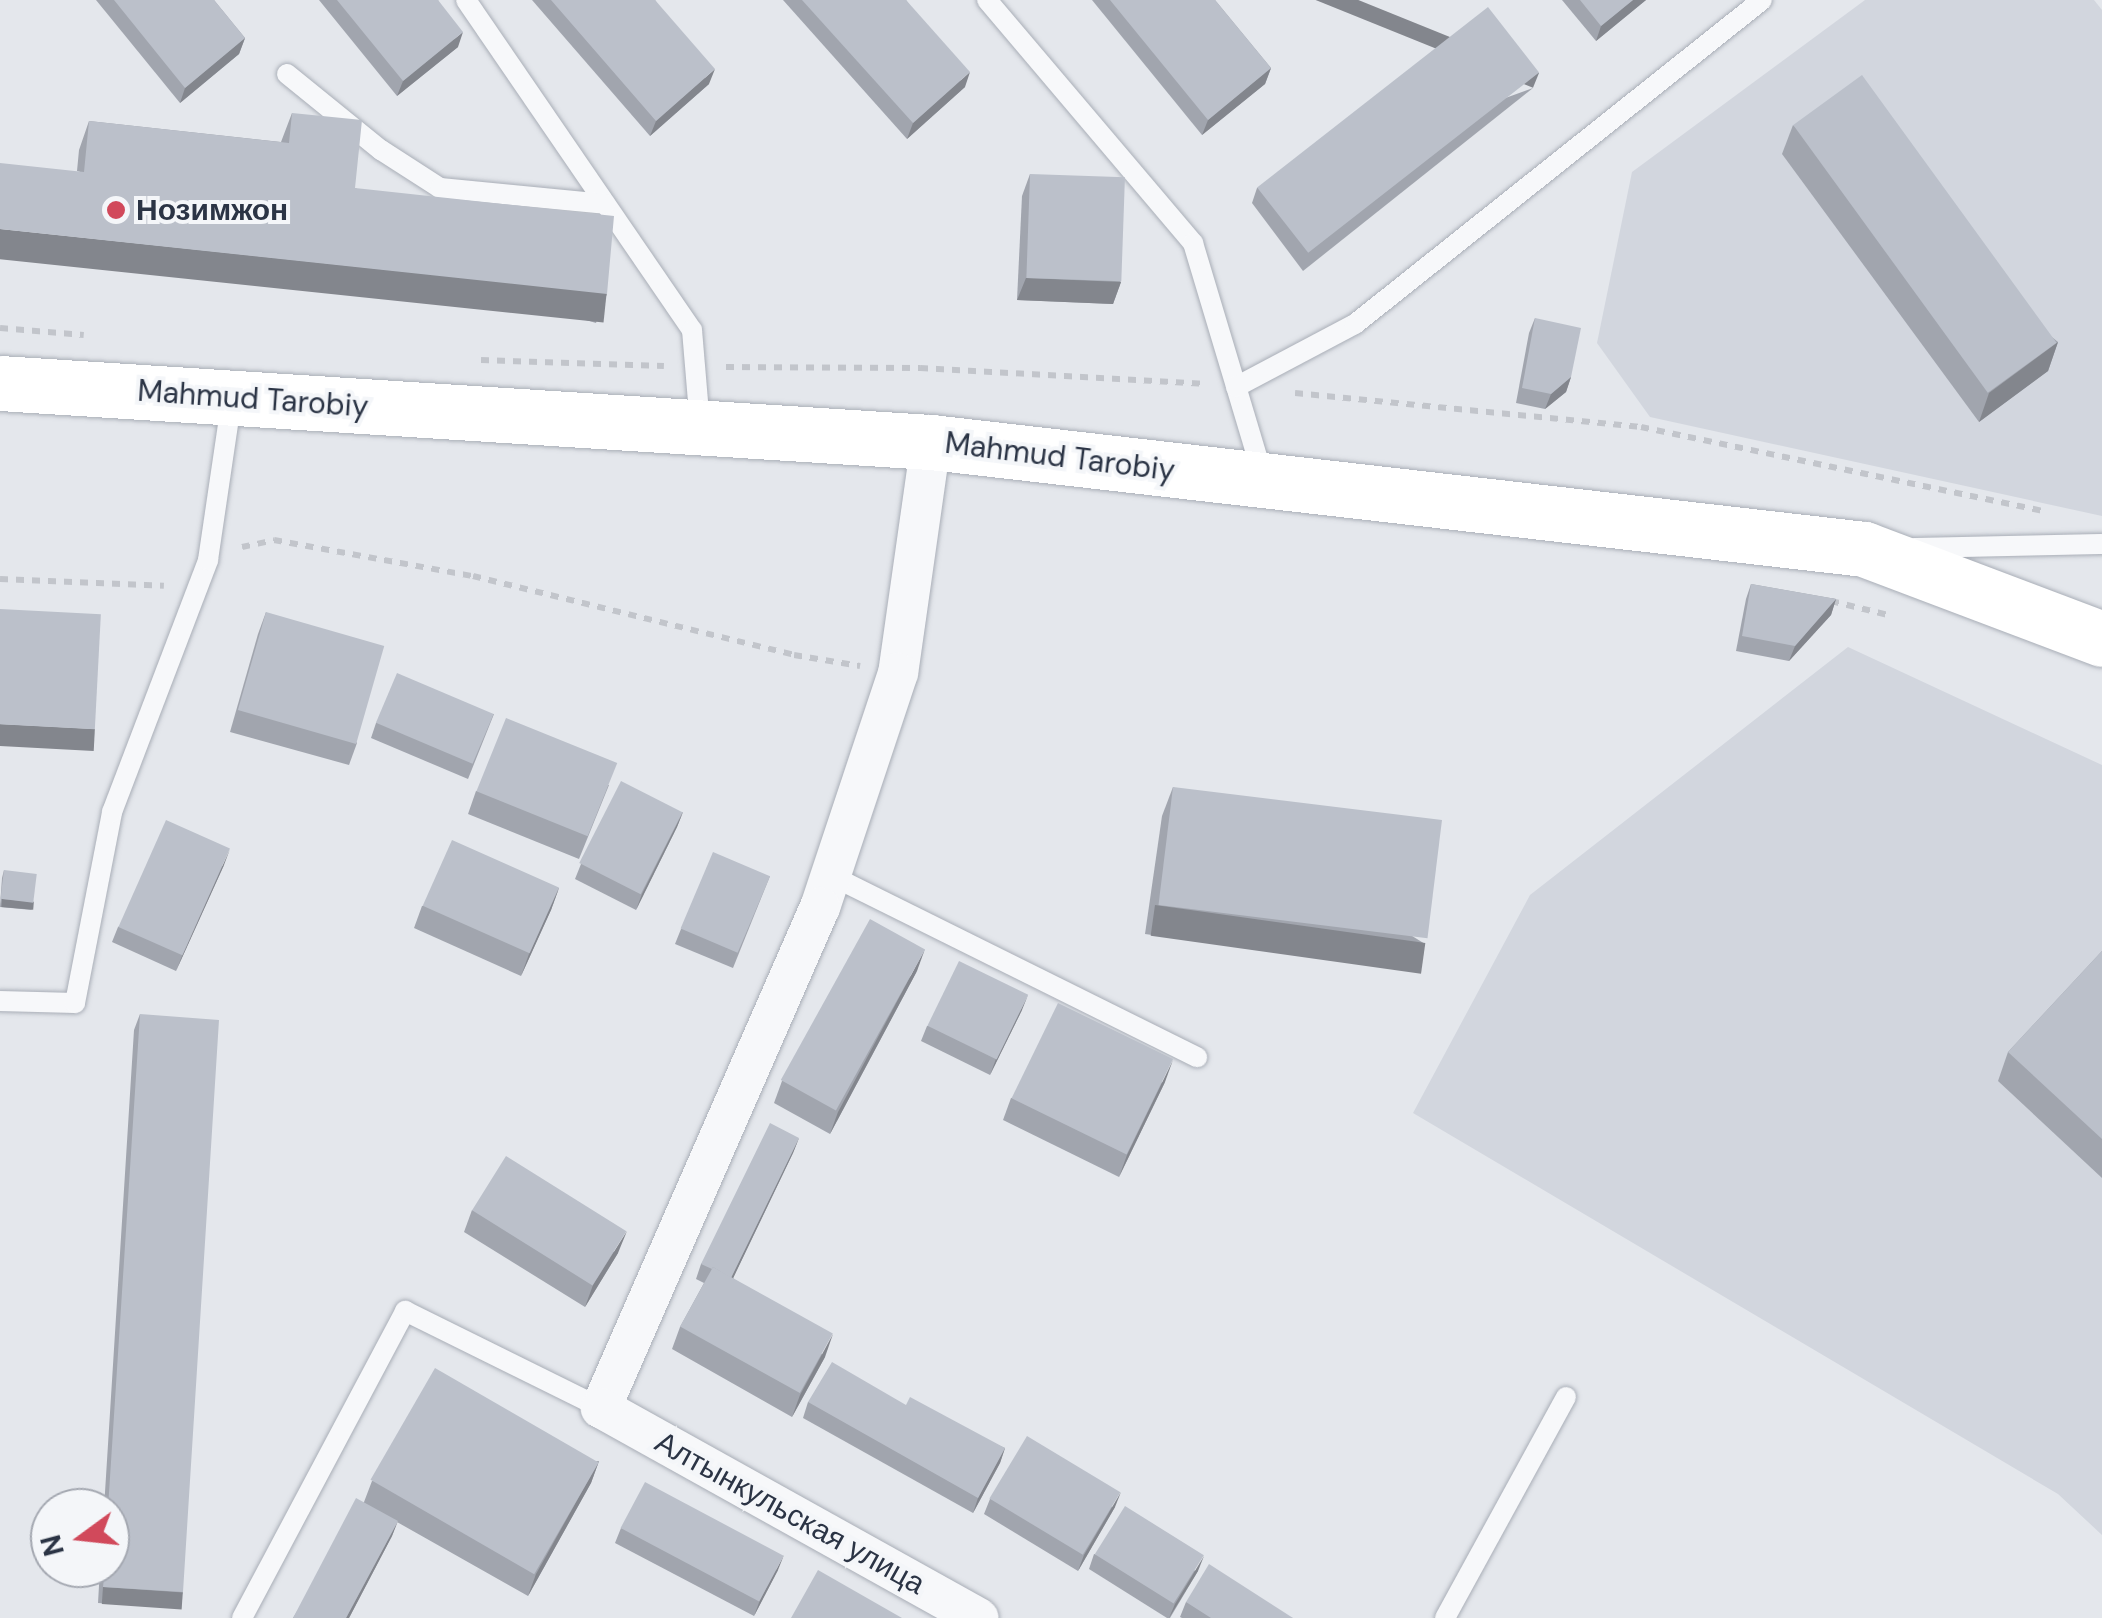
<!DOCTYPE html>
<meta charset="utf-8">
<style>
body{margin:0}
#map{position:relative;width:2102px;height:1618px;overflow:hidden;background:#e4e7ec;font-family:"DM Sans",sans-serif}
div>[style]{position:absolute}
.built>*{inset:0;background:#d2d6de}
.path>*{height:6px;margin-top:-3px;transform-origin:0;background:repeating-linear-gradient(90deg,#c2c5cb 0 8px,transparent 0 16px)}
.roads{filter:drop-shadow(0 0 2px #a9aeb7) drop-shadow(0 0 2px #a9aeb7)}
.service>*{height:20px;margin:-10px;padding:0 10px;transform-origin:10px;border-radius:10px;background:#f7f8fa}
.minor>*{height:40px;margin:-20px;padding:0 20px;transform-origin:20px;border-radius:20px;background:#f7f8fa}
.primary>*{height:55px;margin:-27.5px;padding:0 27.5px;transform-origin:27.5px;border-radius:27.5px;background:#fff}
.wall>*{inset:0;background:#a1a5ae}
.shaded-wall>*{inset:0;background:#83868d;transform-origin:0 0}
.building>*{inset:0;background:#bbc0ca;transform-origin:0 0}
.dots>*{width:28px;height:28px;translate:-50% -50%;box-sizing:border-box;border:5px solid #f4f6f9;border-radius:50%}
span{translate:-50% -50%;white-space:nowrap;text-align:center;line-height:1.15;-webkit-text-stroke:8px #f4f6f9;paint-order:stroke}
.poi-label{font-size:30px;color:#2b3445;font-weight:700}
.left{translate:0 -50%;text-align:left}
.street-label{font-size:30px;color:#2b3445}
.north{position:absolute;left:30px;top:1488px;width:100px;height:100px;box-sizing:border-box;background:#f4f6f9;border:2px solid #a4a8b1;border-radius:50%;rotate:255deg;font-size:28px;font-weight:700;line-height:40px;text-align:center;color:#2b3445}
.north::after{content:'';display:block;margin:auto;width:35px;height:45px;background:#d1495b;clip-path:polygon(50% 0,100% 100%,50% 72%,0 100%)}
</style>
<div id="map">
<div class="built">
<div style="clip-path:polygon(1865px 0,2094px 0,2102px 10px,2102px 516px,1650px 417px,1597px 343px,1632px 172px)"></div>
<div style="clip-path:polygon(1848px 647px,2102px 765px,2102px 1535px,2058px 1494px,1413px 1113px,1530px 895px)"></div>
</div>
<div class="path">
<div style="left:0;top:328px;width:84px;rotate:4.8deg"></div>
<div style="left:481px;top:360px;width:183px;rotate:1.9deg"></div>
<div style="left:726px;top:367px;width:194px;rotate:0.3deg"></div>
<div style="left:920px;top:368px;width:283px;rotate:3.2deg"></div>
<div style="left:1295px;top:393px;width:348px;rotate:5.6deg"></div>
<div style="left:1641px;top:427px;width:410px;rotate:11.8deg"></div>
<div style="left:242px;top:547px;width:33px;rotate:-12deg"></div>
<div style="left:274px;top:540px;width:202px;rotate:10.3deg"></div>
<div style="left:473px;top:576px;width:331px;rotate:13.8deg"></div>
<div style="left:794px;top:655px;width:67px;rotate:9.5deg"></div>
<div style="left:0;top:579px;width:164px;rotate:2.4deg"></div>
<div style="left:1831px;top:601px;width:63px;rotate:13.8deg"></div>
</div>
<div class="roads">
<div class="service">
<div style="left:466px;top:0;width:400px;rotate:55.6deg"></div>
<div style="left:692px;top:330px;width:95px;rotate:85.2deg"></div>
<div style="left:987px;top:0;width:319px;rotate:49.7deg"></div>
<div style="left:1193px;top:243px;width:244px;rotate:73.3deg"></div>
<div style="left:287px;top:74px;width:121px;rotate:39deg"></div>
<div style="left:381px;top:150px;width:70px;rotate:32.8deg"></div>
<div style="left:440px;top:188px;width:166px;rotate:5.5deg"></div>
<div style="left:1236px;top:387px;width:135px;rotate:-27.9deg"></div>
<div style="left:1355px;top:324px;width:520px;rotate:-38.52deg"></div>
<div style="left:1914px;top:548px;width:188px;rotate:-1.2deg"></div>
<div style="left:830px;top:875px;width:410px;rotate:26.4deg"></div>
<div style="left:0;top:1001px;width:75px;rotate:1.5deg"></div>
<div style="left:75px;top:1003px;width:195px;rotate:-79deg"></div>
<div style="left:112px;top:812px;width:270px;rotate:-69.1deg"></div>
<div style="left:208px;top:560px;width:164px;rotate:-81.6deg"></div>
<div style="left:242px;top:1618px;width:348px;rotate:-62deg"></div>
<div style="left:405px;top:1311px;width:219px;rotate:26.3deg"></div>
<div style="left:1445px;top:1618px;width:252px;rotate:-61.3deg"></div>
</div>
<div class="minor">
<div style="left:931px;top:442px;width:233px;rotate:98.1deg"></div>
<div style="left:898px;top:673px;width:247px;rotate:108.4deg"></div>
<div style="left:820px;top:907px;width:547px;rotate:113.61deg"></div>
<div style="left:601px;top:1408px;width:432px;rotate:29.1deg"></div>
</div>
<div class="primary">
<div style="left:0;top:383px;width:933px;rotate:3.63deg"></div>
<div style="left:931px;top:442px;width:939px;rotate:6.54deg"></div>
<div style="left:1864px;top:549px;width:254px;rotate:20.7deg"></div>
</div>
</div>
<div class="wall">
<div style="clip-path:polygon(96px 0,214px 0,245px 38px,239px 54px,180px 103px)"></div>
<div style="clip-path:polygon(319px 0,438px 0,458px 47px,397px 96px)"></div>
<div style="clip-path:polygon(532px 0,655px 0,709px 84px,650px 136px)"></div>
<div style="clip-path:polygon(783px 0,906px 0,965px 87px,907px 139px)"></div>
<div style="clip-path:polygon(1092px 0,1215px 0,1271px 68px,1265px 84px,1202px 135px)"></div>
<div style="clip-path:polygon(1562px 0,1646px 0,1596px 41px)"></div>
<div style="clip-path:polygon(1533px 88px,1303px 271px,1252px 203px,1257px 188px)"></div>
<div style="clip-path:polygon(292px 113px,355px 188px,607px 294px,596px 323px,77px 171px,79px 150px,89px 121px,281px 142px)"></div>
<div style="clip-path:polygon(1793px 125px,2058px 342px,2048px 371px,1979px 422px,1782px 154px)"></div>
<div style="clip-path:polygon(1030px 174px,1121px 282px,1113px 304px,1017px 300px,1022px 196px)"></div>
<div style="clip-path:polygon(1535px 318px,1571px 377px,1566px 392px,1545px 409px,1516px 403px,1529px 333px)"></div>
<div style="clip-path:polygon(1751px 584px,1836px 599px,1831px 615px,1789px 661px,1736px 651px,1746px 599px)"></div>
<div style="clip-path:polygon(266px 612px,357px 743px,349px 765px,230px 732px,258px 634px)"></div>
<div style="clip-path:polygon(494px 714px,468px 779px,371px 738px,376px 723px)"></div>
<div style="clip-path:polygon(609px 785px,579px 859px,468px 814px,476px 791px)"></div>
<div style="clip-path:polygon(1173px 787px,1425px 944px,1415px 972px,1145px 934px,1162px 816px)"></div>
<div style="clip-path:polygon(683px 812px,677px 827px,636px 910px,575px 879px,581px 864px)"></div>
<div style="clip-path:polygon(224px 865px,176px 971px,112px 942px,118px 927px)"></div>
<div style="clip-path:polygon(4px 870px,32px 910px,0 907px,2px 878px)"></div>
<div style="clip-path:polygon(770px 876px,733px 968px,675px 944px,681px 929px)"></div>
<div style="clip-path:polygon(559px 888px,551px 910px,521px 976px,414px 928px,422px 906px)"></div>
<div style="clip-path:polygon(2102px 951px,2102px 1178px,1998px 1081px,2008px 1052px)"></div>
<div style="clip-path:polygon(917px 971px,830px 1134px,774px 1103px,782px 1081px)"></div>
<div style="clip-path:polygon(1022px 1010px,990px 1075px,921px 1041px,927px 1026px)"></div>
<div style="clip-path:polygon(140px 1014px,183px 1592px,177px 1608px,98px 1603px,100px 1568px,110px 1568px,110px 1508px,104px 1508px,134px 1030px)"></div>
<div style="clip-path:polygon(1165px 1082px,1119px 1177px,1003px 1120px,1011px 1098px)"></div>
<div style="clip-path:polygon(799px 1138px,793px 1153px,733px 1278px,825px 1357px,792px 1417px,672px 1349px,680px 1327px,704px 1283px,696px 1279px,701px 1264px)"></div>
<div style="clip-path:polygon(472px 1210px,618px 1253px,585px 1307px,464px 1232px)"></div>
<div style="clip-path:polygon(808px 1402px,906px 1405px,1005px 1448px,1000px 1463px,973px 1513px,803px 1418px)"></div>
<div style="clip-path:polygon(599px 1461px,591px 1483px,528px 1596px,397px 1522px,392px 1536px,349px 1618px,293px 1618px,364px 1502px,372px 1481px)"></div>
<div style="clip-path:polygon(990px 1499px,1115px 1507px,1078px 1571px,984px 1514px)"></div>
<div style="clip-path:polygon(621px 1528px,778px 1570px,754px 1616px,615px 1543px)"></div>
<div style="clip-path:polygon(1094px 1554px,1198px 1571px,1170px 1618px,1167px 1618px,1089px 1569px)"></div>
<div style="clip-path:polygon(1186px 1602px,1293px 1618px,1182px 1618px,1180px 1617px)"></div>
</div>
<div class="shaded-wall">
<div style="clip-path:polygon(1633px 0,1646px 0,1596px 41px,1601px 26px)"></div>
<div style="clip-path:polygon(463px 32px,458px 47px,397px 96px,403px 81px)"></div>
<div style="clip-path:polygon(245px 38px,239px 54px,180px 103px,185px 88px)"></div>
<div style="clip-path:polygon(1271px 68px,1265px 84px,1202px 135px,1208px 120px)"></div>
<div style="clip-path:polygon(715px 69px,709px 84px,650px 136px,656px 121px)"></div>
<div style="clip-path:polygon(970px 72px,965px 87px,907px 139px,913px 123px)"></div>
<div style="left:1539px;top:73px;width:16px;height:294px;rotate:112deg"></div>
<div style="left:0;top:229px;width:610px;height:30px;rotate:6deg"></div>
<div style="clip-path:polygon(1026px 278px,1121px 282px,1113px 304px,1017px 300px)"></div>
<div style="clip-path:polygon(2058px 342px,2048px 371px,1979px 422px,1989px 393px)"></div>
<div style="clip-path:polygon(1571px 377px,1566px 392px,1545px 409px,1551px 394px)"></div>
<div style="clip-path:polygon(1836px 599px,1831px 615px,1789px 661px,1795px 646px)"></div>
<div style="left:0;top:724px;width:95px;height:22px;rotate:3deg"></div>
<div style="clip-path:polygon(683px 812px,677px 827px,636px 910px,642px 894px)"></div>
<div style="clip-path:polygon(230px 849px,224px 865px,176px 971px,182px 956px)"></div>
<div style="clip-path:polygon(559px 888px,551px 910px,521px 976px,529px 954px)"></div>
<div style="left:2px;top:899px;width:32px;height:8px;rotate:5deg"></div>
<div style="left:1155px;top:905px;width:273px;height:31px;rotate:8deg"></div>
<div style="clip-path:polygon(925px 949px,917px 971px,830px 1134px,838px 1112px)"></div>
<div style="clip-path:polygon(1028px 995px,1022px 1010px,990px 1075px,996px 1059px)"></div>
<div style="clip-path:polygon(1173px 1060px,1165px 1082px,1119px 1177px,1127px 1155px)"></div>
<div style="clip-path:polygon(799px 1138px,793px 1153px,726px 1293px,731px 1278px)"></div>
<div style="clip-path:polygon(627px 1231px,618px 1253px,585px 1307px,593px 1285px)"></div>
<div style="clip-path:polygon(833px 1334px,825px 1357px,792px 1417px,800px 1395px)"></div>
<div style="clip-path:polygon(1005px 1448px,1000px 1463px,973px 1513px,978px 1498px)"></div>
<div style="clip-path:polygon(599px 1461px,591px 1483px,528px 1596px,536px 1574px)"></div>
<div style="clip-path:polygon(1121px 1492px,1115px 1507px,1078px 1571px,1084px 1555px)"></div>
<div style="clip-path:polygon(398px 1521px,392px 1536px,349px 1618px,346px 1618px)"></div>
<div style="clip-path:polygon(784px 1555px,778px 1570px,754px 1616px,760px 1600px)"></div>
<div style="clip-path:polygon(1204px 1556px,1198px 1571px,1169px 1618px,1175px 1604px)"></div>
<div style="left:103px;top:1587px;width:80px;height:17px;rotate:4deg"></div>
</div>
<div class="building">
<div style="clip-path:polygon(114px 0,214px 0,245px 38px,185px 88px)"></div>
<div style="clip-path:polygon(337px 0,438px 0,463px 32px,403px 81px)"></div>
<div style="clip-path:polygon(551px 0,655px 0,715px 69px,656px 121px)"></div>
<div style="clip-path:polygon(802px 0,906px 0,970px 72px,913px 123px)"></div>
<div style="clip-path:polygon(1110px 0,1215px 0,1271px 68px,1208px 120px)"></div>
<div style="clip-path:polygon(1580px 0,1633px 0,1601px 26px)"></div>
<div style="left:1488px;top:7px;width:83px;height:293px;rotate:52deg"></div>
<div style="left:1862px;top:75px;width:331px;height:85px;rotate:54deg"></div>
<div style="clip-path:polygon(292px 113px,362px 120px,355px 188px,614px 216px,607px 294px,0 229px,0 163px,84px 172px,89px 121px,289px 143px)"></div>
<div style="left:1030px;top:174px;width:95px;height:104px;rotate:2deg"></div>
<div style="clip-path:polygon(1535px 318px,1581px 328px,1571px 377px,1551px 394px,1522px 388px)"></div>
<div style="clip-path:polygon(1751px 584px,1836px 599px,1795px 646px,1742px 636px)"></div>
<div style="left:0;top:609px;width:101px;height:115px;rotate:3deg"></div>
<div style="left:266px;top:612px;width:123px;height:102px;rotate:16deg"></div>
<div style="left:397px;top:673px;width:105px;height:54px;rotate:23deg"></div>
<div style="left:506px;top:718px;width:120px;height:79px;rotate:22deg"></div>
<div style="left:621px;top:781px;width:69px;height:92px;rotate:27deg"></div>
<div style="left:1173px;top:787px;width:271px;height:119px;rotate:7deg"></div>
<div style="left:166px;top:820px;width:70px;height:117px;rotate:24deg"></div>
<div style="left:452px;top:840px;width:117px;height:72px;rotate:24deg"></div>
<div style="left:713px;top:852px;width:62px;height:83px;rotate:23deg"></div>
<div style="left:4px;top:870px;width:33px;height:29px;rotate:7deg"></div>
<div style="left:870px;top:919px;width:63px;height:184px;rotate:29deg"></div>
<div style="clip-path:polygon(2102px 951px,2102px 1139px,2008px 1052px)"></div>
<div style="left:959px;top:961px;width:77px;height:72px;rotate:26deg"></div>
<div style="left:1058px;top:1003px;width:128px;height:106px;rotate:26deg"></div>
<div style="clip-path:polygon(140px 1014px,219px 1020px,183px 1592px,103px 1587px,105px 1568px,110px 1568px,110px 1508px,108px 1508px)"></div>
<div style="clip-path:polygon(770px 1123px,799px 1138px,731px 1278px,713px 1267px,712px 1269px,701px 1264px)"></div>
<div style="left:506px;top:1156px;width:142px;height:64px;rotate:32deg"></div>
<div style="left:713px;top:1267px;width:137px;height:68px;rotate:29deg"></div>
<div style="clip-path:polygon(832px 1362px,906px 1405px,910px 1397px,1005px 1448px,978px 1498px,808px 1402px)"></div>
<div style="left:435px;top:1368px;width:189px;height:129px;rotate:30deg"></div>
<div style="left:1027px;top:1436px;width:109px;height:73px;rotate:31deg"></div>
<div style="left:645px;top:1482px;width:157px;height:52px;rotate:28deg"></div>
<div style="clip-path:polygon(356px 1498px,398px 1521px,346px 1618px,293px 1618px)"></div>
<div style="left:1125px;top:1506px;width:93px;height:57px;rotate:32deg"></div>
<div style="clip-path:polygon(1209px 1564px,1293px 1618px,1211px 1618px,1186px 1602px)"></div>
<div style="clip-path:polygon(818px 1570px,902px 1618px,791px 1618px)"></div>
</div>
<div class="dots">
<div style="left:116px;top:210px;background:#d1495b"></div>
</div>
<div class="poi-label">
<span class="left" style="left:136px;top:210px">Нозимжон</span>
</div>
<div class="street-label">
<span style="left:253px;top:399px;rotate:4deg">Mahmud Tarobiy</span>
<span style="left:1060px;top:457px;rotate:7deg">Mahmud Tarobiy</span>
<span style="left:790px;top:1513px;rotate:29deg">Алтынкульская улица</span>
</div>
<div class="north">N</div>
</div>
